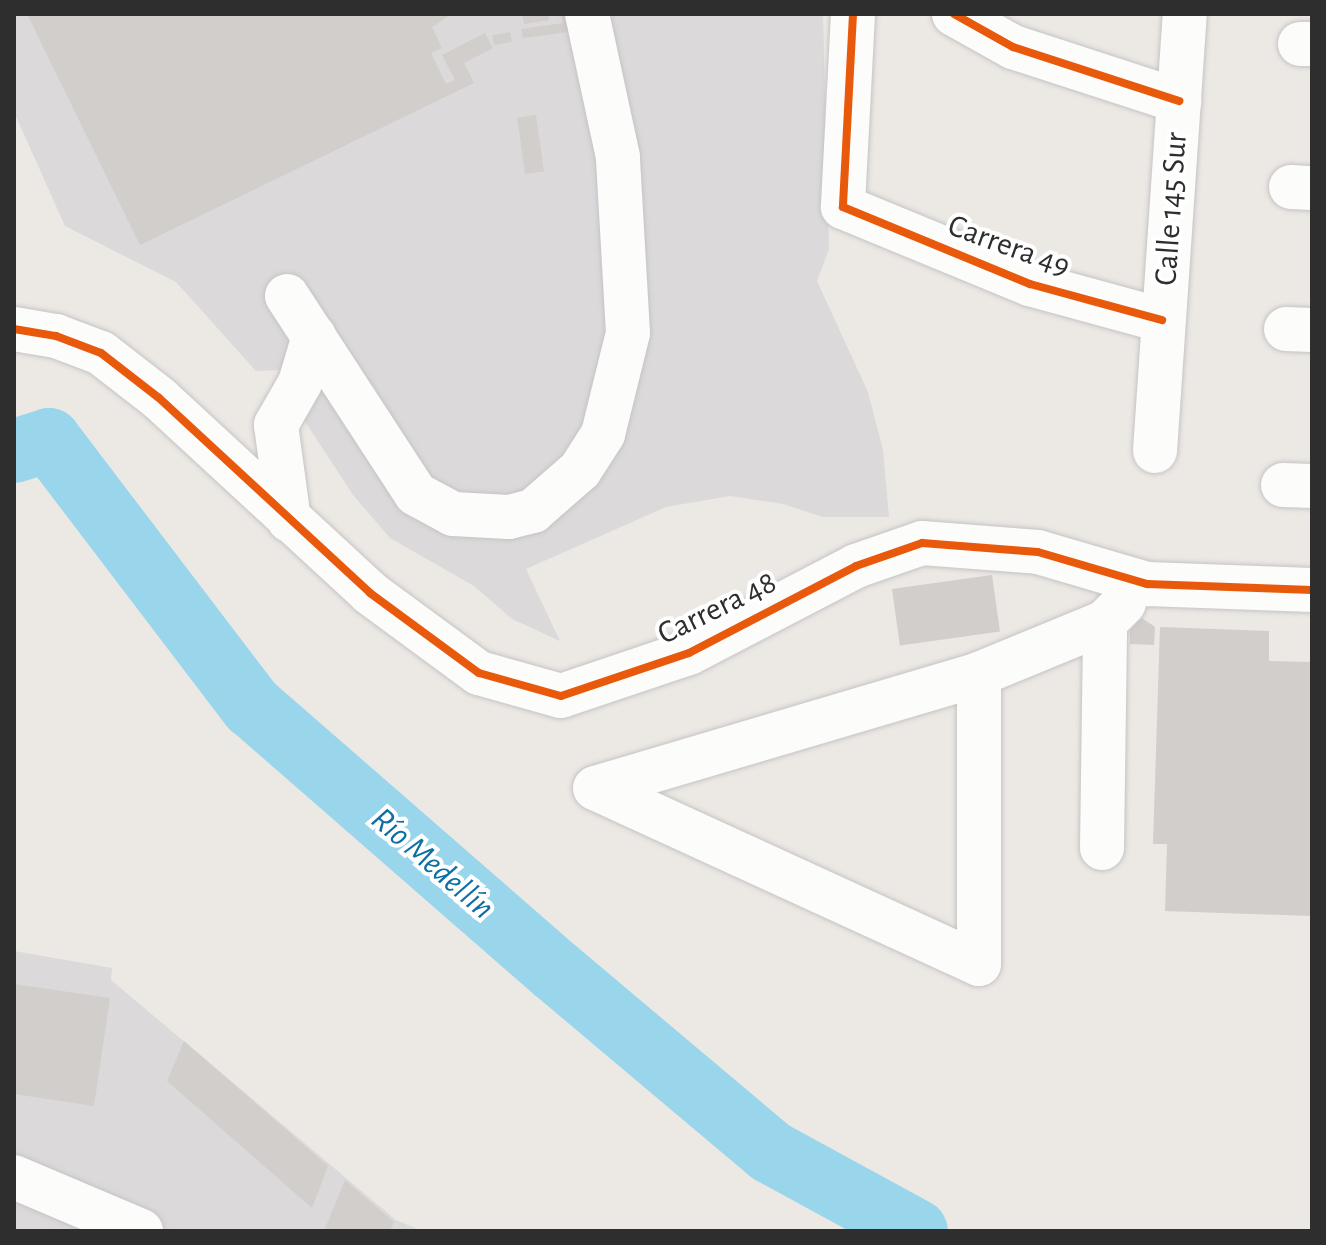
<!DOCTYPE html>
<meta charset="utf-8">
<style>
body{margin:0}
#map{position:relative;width:1326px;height:1245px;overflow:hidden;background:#ece8e4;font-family:"Alegreya Sans",sans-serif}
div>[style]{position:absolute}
.industrial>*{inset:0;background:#dcd9db}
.river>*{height:64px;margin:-32px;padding:0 32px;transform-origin:32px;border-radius:32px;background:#99d6ec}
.building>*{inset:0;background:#d1cecb;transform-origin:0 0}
.roads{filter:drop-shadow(0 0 2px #c5c4c5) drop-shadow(0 0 2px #c5c4c5)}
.minor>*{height:44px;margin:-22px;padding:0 22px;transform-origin:22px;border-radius:22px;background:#fcfcfb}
.cycleway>*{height:8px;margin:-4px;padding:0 4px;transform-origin:4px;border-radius:4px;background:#e8590c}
span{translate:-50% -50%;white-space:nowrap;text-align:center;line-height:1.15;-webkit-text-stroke:8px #fff;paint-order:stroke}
.street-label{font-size:32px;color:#2e2e2e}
.water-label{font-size:34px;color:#0d6fa3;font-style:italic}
.frame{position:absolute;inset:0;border:16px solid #2e2e2e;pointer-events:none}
</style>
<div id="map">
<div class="industrial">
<div style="clip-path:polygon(14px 14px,823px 14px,829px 249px,817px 281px,868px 392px,883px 450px,889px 517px,823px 517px,783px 504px,730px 496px,666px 507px,526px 569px,560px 641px,512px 619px,474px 586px,390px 538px,353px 495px,304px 420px,317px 397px,283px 370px,256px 371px,176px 282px,65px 226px,14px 112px)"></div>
<div style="clip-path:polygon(14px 951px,112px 968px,111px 980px,396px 1220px,422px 1231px,14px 1231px)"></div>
</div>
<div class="river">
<div style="left:14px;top:451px;width:37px;rotate:-17deg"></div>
<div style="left:49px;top:440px;width:335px;rotate:52.7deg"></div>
<div style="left:252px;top:706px;width:403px;rotate:41.1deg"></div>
<div style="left:556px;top:971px;width:281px;rotate:40.1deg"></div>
<div style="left:771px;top:1152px;width:165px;rotate:28.6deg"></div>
</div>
<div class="building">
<div style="clip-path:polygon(27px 14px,452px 14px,432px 27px,442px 48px,431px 53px,446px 84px,455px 80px,442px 55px,485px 33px,493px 48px,464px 63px,474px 83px,140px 245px)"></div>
<div style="clip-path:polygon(522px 14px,548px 14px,549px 20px,524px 24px)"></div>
<div style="clip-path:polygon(561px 14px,572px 14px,576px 31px,523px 38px,521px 29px,563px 23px)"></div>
<div style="left:510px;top:32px;width:10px;height:18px;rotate:79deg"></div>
<div style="left:536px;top:115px;width:57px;height:19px;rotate:82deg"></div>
<div style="left:992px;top:575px;width:57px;height:101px;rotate:82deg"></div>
<div style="clip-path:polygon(1142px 618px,1155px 627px,1154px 645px,1130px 644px,1130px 630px)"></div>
<div style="clip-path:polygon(1160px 627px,1269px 631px,1269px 661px,1312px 662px,1312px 916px,1165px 911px,1167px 844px,1153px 844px)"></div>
<div style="clip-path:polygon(14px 984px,110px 998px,94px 1106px,14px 1094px)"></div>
<div style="clip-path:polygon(184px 1041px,328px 1166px,312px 1208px,167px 1081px)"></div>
<div style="clip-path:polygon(345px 1180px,394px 1222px,390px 1231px,324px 1231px)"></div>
</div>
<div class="roads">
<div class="minor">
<div style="left:853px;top:14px;width:193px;rotate:93deg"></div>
<div style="left:843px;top:207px;width:202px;rotate:22.4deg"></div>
<div style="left:1030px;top:284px;width:137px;rotate:15.3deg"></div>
<div style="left:954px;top:14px;width:68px;rotate:29.2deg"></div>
<div style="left:1013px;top:47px;width:175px;rotate:18deg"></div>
<div style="left:1300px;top:44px;width:12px"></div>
<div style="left:1291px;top:187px;width:21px;rotate:3deg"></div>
<div style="left:287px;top:296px;width:236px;rotate:56.9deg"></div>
<div style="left:416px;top:494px;width:42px;rotate:28.4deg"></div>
<div style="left:453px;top:514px;width:56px;rotate:3.1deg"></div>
<div style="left:509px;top:517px;width:25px;rotate:-14deg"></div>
<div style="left:533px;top:511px;width:62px;rotate:-41.1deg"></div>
<div style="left:580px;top:470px;width:43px;rotate:-57.4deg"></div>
<div style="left:603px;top:434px;width:104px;rotate:-76.1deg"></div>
<div style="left:628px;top:333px;width:176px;rotate:-93.3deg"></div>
<div style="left:618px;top:157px;width:146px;rotate:-102.2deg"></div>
<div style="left:14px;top:329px;width:43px;rotate:9.5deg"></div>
<div style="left:56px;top:336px;width:48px;rotate:20.7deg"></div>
<div style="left:101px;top:353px;width:73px;rotate:37.8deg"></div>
<div style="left:159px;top:398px;width:287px;rotate:42.7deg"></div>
<div style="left:370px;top:593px;width:135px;rotate:36.3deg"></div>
<div style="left:479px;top:673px;width:85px;rotate:15.7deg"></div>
<div style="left:561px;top:696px;width:135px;rotate:-18.6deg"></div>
<div style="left:689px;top:653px;width:188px;rotate:-27.5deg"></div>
<div style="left:856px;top:566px;width:70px;rotate:-19.2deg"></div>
<div style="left:922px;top:543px;width:116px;rotate:4.4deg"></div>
<div style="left:1038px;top:552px;width:114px;rotate:16.4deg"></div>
<div style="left:1147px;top:584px;width:165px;rotate:2.1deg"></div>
<div style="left:1286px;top:329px;width:26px;rotate:2deg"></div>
<div style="left:1155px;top:451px;width:438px;rotate:-86.1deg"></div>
<div style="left:1283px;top:485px;width:29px;rotate:2deg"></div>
<div style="left:289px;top:520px;width:96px;rotate:-97.8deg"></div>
<div style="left:276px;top:425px;width:48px;rotate:-60.3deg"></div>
<div style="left:300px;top:383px;width:49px;rotate:-73.4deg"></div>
<div style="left:979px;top:674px;width:290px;rotate:90deg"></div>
<div style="left:979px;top:964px;width:422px;rotate:-155.4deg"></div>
<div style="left:595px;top:788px;width:401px;rotate:-16.5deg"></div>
<div style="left:979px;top:674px;width:136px;rotate:-22.4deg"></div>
<div style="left:1102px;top:848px;width:226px;rotate:-89.2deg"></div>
<div style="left:1105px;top:622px;width:27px;rotate:-45deg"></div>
<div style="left:14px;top:1177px;width:138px;rotate:23deg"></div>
</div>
</div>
<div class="cycleway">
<div style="left:853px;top:14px;width:193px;rotate:93deg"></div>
<div style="left:843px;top:207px;width:202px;rotate:22.4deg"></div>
<div style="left:1030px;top:284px;width:137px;rotate:15.3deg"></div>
<div style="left:954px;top:14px;width:68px;rotate:29.2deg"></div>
<div style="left:1013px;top:47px;width:175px;rotate:18deg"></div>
<div style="left:14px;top:329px;width:43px;rotate:9.5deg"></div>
<div style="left:56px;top:336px;width:48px;rotate:20.7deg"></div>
<div style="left:101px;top:353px;width:73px;rotate:37.8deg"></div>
<div style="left:159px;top:398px;width:287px;rotate:42.7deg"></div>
<div style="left:370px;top:593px;width:135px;rotate:36.3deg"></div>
<div style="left:479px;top:673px;width:85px;rotate:15.7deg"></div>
<div style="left:561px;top:696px;width:135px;rotate:-18.6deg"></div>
<div style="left:689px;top:653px;width:188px;rotate:-27.5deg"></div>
<div style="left:856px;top:566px;width:70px;rotate:-19.2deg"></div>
<div style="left:922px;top:543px;width:116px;rotate:4.4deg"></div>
<div style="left:1038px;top:552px;width:114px;rotate:16.4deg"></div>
<div style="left:1147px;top:584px;width:165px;rotate:2.1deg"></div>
</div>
<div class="street-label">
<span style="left:1171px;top:209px;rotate:-86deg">Calle 145 Sur</span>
<span style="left:1009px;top:246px;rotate:20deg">Carrera 49</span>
<span style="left:717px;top:608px;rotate:-26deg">Carrera 48</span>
</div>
<div class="water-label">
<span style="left:432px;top:864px;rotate:41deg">Río Medellín</span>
</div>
<div class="frame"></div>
</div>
